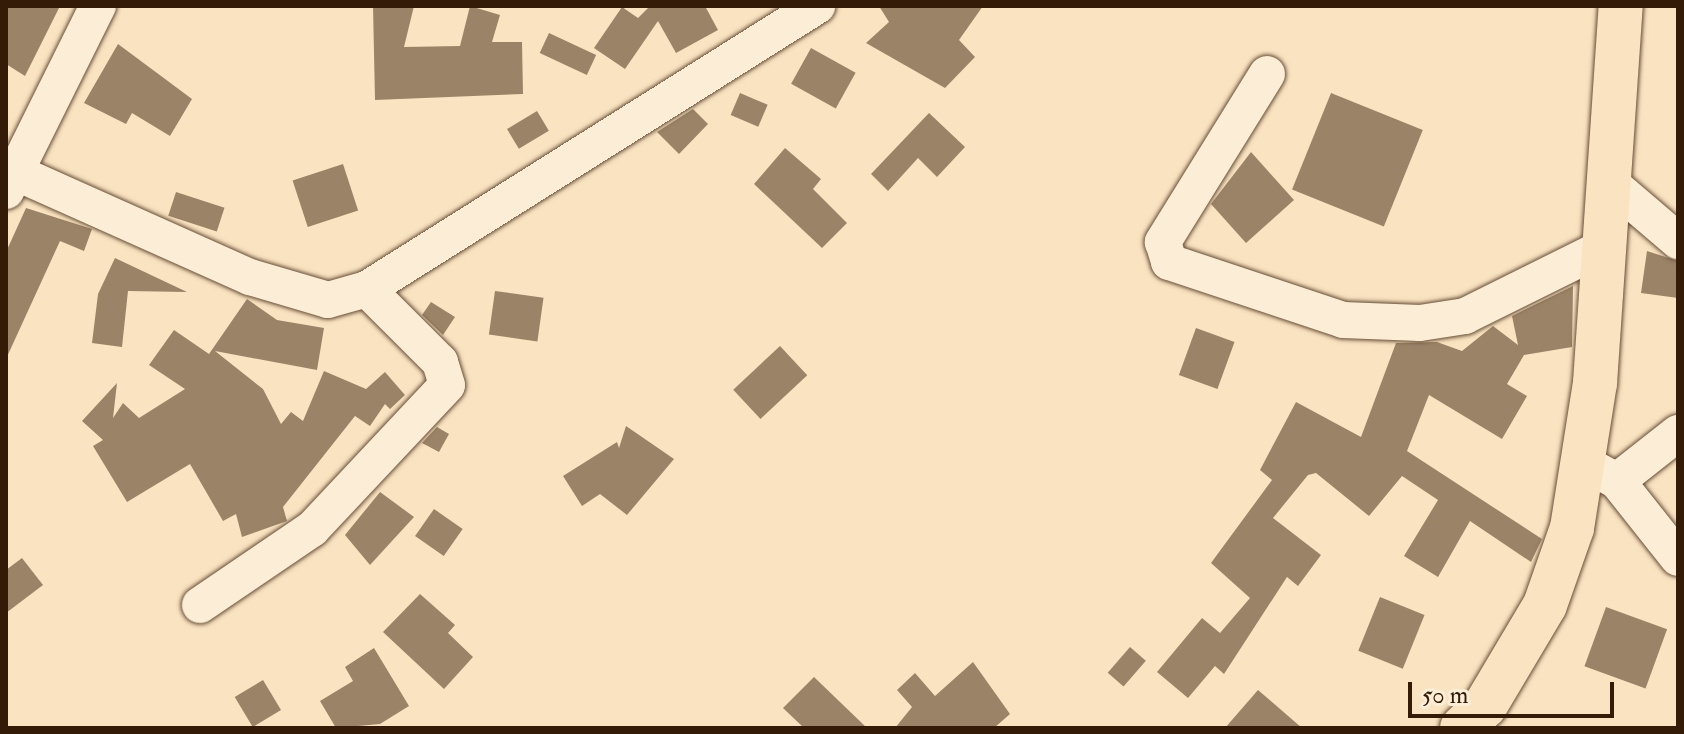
<!DOCTYPE html>
<style>
body{margin:0}
#map{position:relative;width:1684px;height:734px;overflow:hidden;background:#fae3c1;font-family:"IM FELL Double Pica",serif}
div>[style]{position:absolute}
.building>*{inset:0;background:#9b8368;transform-origin:0 0}
.roads{filter:drop-shadow(0 0 2px #664d36) drop-shadow(0 0 2px #664d36)}
.minor>*{height:36px;margin:-18px;padding:0 18px;transform-origin:18px;border-radius:18px;background:#fcedd7}
.major>*{height:44px;margin:-22px;padding:0 22px;transform-origin:22px;border-radius:22px;background:#fae3c1}
span{translate:-50% -50%;white-space:nowrap;text-align:center;line-height:1.15;-webkit-text-stroke:6px #fcedd7;paint-order:stroke}
.frame{position:absolute;inset:0;border:8px solid #341b08;pointer-events:none}
.scale{position:absolute;left:1408px;top:682px;width:206px;height:36px;box-sizing:border-box;border:4px solid #341b08;border-top:0;padding-left:10px;font-size:24px;line-height:28px;white-space:nowrap;color:#341b08;-webkit-text-stroke:6px #fcedd7;paint-order:stroke}
</style>
<div id="map">
<div class="building">
<div style="clip-path:polygon(6px 6px,60px 6px,25px 76px,6px 64px)"></div>
<div style="clip-path:polygon(373px 6px,414px 6px,404px 47px,460px 46px,470px 6px,500px 15px,492px 42px,522px 42px,523px 94px,375px 100px)"></div>
<div style="clip-path:polygon(650px 6px,705px 6px,718px 30px,676px 53px,658px 21px,625px 69px,594px 48px,622px 7px,638px 18px)"></div>
<div style="clip-path:polygon(879px 6px,983px 6px,959px 40px,975px 57px,945px 88px,866px 43px,889px 22px)"></div>
<div style="left:549px;top:33px;width:52px;height:22px;rotate:25deg"></div>
<div style="clip-path:polygon(118px 44px,192px 99px,170px 136px,132px 113px,126px 124px,84px 103px)"></div>
<div style="left:811px;top:48px;width:51px;height:41px;rotate:29deg"></div>
<div style="left:740px;top:93px;width:30px;height:24px;rotate:23deg"></div>
<div style="left:1331px;top:93px;width:99px;height:104px;rotate:22deg"></div>
<div style="clip-path:polygon(693px 109px,708px 124px,679px 154px,657px 132px)"></div>
<div style="left:537px;top:111px;width:23px;height:35px;rotate:59deg"></div>
<div style="clip-path:polygon(929px 113px,965px 147px,937px 177px,918px 158px,888px 191px,871px 174px)"></div>
<div style="clip-path:polygon(785px 148px,821px 179px,813px 189px,847px 223px,822px 248px,754px 184px)"></div>
<div style="clip-path:polygon(1251px 152px,1294px 200px,1246px 243px,1211px 204px)"></div>
<div style="left:343px;top:164px;width:49px;height:53px;rotate:72deg"></div>
<div style="left:176px;top:192px;width:51px;height:25px;rotate:18deg"></div>
<div style="clip-path:polygon(26px 208px,92px 229px,84px 251px,60px 241px,6px 359px,6px 252px)"></div>
<div style="clip-path:polygon(1647px 251px,1678px 261px,1678px 298px,1641px 293px)"></div>
<div style="clip-path:polygon(115px 258px,187px 292px,128px 291px,122px 347px,92px 343px,98px 294px)"></div>
<div style="clip-path:polygon(1573px 286px,1572px 347px,1524px 355px,1507px 384px,1527px 396px,1502px 439px,1429px 395px,1407px 451px,1542px 539px,1531px 562px,1470px 521px,1438px 577px,1404px 556px,1438px 500px,1402px 476px,1369px 516px,1316px 473px,1308px 475px,1273px 518px,1321px 555px,1298px 586px,1287px 577px,1224px 674px,1215px 666px,1188px 698px,1157px 672px,1202px 618px,1220px 633px,1250px 598px,1211px 563px,1272px 480px,1260px 470px,1296px 402px,1361px 437px,1396px 343px,1437px 342px,1462px 351px,1493px 326px,1518px 345px,1512px 316px)"></div>
<div style="left:495px;top:291px;width:49px;height:44px;rotate:8deg"></div>
<div style="clip-path:polygon(247px 299px,277px 320px,324px 328px,317px 370px,215px 351px,263px 389px,281px 424px,291px 412px,303px 421px,324px 371px,366px 389px,385px 372px,405px 395px,390px 409px,385px 404px,370px 426px,355px 416px,283px 507px,287px 521px,242px 537px,236px 514px,223px 521px,190px 464px,127px 502px,93px 446px,103px 440px,82px 421px,117px 383px,113px 418px,123px 403px,139px 418px,185px 389px,149px 365px,174px 330px,209px 354px)"></div>
<div style="clip-path:polygon(431px 302px,455px 317px,443px 335px,422px 315px)"></div>
<div style="left:1196px;top:328px;width:41px;height:50px;rotate:20deg"></div>
<div style="left:780px;top:346px;width:40px;height:64px;rotate:47deg"></div>
<div style="clip-path:polygon(626px 426px,674px 459px,627px 515px,600px 494px,582px 506px,563px 476px,617px 442px,619px 448px)"></div>
<div style="clip-path:polygon(437px 427px,449px 434px,439px 452px,422px 443px)"></div>
<div style="clip-path:polygon(380px 492px,414px 517px,370px 565px,345px 535px)"></div>
<div style="left:434px;top:509px;width:35px;height:33px;rotate:35deg"></div>
<div style="clip-path:polygon(22px 558px,43px 585px,6px 613px,6px 570px)"></div>
<div style="clip-path:polygon(420px 594px,455px 625px,448px 633px,473px 657px,444px 689px,383px 632px)"></div>
<div style="left:1380px;top:597px;width:48px;height:58px;rotate:22deg"></div>
<div style="left:1606px;top:607px;width:65px;height:63px;rotate:20deg"></div>
<div style="left:1130px;top:647px;width:21px;height:34px;rotate:41deg"></div>
<div style="clip-path:polygon(374px 648px,409px 706px,380px 724px,336px 728px,320px 701px,353px 681px,345px 667px)"></div>
<div style="clip-path:polygon(973px 662px,1010px 714px,994px 728px,895px 728px,912px 707px,897px 690px,915px 673px,935px 696px)"></div>
<div style="clip-path:polygon(814px 677px,867px 728px,804px 728px,783px 708px)"></div>
<div style="left:263px;top:680px;width:35px;height:33px;rotate:59deg"></div>
<div style="clip-path:polygon(1258px 690px,1302px 728px,1225px 728px)"></div>
</div>
<div class="roads">
<div class="minor">
<div style="left:1267px;top:74px;width:198px;rotate:121.8deg"></div>
<div style="left:1163px;top:242px;width:21px;rotate:73deg"></div>
<div style="left:1169px;top:262px;width:183px;rotate:18.4deg"></div>
<div style="left:1343px;top:320px;width:77px;rotate:2.2deg"></div>
<div style="left:1420px;top:323px;width:46px;rotate:-8.8deg"></div>
<div style="left:1465px;top:316px;width:155px;rotate:-26.4deg"></div>
<div style="left:6px;top:168px;width:267px;rotate:24.1deg"></div>
<div style="left:250px;top:277px;width:81px;rotate:16.4deg"></div>
<div style="left:328px;top:300px;width:41px;rotate:-15.8deg"></div>
<div style="left:367px;top:289px;width:532px;rotate:-32.17deg"></div>
<div style="left:1609px;top:182px;width:91px;rotate:40.5deg"></div>
<div style="left:6px;top:191px;width:207px;rotate:-63.6deg"></div>
<div style="left:1585px;top:464px;width:36px;rotate:28deg"></div>
<div style="left:1617px;top:481px;width:98px;rotate:51.6deg"></div>
<div style="left:1617px;top:481px;width:78px;rotate:-38.2deg"></div>
<div style="left:200px;top:605px;width:135px;rotate:-34.2deg"></div>
<div style="left:312px;top:529px;width:197px;rotate:-46.8deg"></div>
<div style="left:447px;top:385px;width:24px;rotate:-107deg"></div>
<div style="left:440px;top:362px;width:103px;rotate:-135deg"></div>
</div>
<div class="major">
<div style="left:1462px;top:728px;width:32px;rotate:-44deg"></div>
<div style="left:1485px;top:706px;width:117px;rotate:-59.3deg"></div>
<div style="left:1545px;top:605px;width:82px;rotate:-70.7deg"></div>
<div style="left:1572px;top:528px;width:147px;rotate:-81deg"></div>
<div style="left:1595px;top:383px;width:378px;rotate:-86.1deg"></div>
</div>
</div>
<div class="frame"></div>
<div class="scale">50 m</div>
</div>
